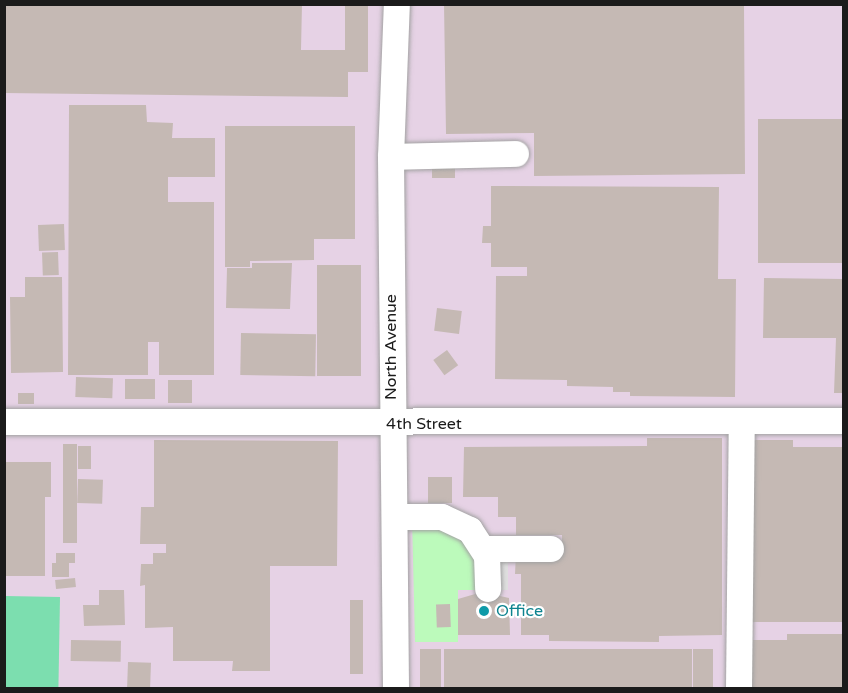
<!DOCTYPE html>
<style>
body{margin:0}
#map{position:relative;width:848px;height:693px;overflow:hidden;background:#ede8e0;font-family:"Varela Round",sans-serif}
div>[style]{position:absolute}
.industrial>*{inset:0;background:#e6d2e5;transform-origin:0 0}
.park>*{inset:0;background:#bcfabb}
.pitch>*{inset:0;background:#7cdeaf;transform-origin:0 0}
.parking>*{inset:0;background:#dfdfdf;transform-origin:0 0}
.building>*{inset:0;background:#c5b9b4;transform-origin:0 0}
.roads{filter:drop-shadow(0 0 2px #a2a2a2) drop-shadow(0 0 2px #a2a2a2)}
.minor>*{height:26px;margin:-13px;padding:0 13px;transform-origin:13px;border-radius:13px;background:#fff}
.dots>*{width:16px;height:16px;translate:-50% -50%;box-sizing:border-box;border:3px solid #fff;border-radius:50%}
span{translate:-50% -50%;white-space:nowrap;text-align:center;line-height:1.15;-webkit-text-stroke:4.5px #fff;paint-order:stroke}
.street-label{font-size:16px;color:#1b1b1b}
.culture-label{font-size:16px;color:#0d838f}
.left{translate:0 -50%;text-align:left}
.frame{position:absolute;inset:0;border:6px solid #1b1b1b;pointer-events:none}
</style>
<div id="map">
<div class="industrial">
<div style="left:4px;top:5px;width:839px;height:683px"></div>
</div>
<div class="park">
<div style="clip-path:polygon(412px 518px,470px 532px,485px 590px,458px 590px,458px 642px,415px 642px)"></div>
</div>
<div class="pitch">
<div style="left:60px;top:597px;width:91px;height:55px;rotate:91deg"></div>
</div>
<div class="parking">
<div style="left:485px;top:558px;width:23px;height:32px"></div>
</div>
<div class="building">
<div style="clip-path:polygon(4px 4px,302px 4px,301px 50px,345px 50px,345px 4px,368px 4px,368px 72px,348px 72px,348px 97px,4px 93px)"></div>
<div style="clip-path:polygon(444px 4px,744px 4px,745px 174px,534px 176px,534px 133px,446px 134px)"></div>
<div style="clip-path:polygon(69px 105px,146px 105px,147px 122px,173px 123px,172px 138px,215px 138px,215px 177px,168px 177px,168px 202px,214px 202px,214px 375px,159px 375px,159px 342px,148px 342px,148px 375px,68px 375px)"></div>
<div style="left:758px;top:119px;width:85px;height:144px"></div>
<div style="clip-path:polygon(225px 126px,355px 126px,355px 239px,314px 239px,314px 260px,250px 261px,250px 267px,225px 267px)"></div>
<div style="left:432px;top:161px;width:23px;height:17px"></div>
<div style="clip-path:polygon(491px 186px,719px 187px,718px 279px,736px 279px,735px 397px,630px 396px,630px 392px,613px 392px,613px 387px,567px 386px,567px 380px,495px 379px,496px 276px,527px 276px,527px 267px,491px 267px,491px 243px,482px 243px,483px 226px,491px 226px)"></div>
<div style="left:64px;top:224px;width:26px;height:26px;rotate:88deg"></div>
<div style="left:58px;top:252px;width:23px;height:16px;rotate:88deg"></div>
<div style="clip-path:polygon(252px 263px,292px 263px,290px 309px,226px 308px,227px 268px,252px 268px)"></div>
<div style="left:317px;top:265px;width:44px;height:111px"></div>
<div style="clip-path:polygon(25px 277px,62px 277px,63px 372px,11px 373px,10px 297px,25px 297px)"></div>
<div style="clip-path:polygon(764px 278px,843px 279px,843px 393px,834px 393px,836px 338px,763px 338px)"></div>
<div style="left:437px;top:308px;width:25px;height:23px;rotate:7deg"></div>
<div style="left:241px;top:333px;width:75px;height:42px;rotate:1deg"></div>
<div style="left:447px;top:350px;width:19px;height:17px;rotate:54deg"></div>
<div style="left:76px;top:377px;width:37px;height:20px;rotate:2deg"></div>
<div style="left:125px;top:379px;width:30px;height:20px"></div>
<div style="left:168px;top:380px;width:24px;height:23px"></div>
<div style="left:18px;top:393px;width:16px;height:11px"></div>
<div style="clip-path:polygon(647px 438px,722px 438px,722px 635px,659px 636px,659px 642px,549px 641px,549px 635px,521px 635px,521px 574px,515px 574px,516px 553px,562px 549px,562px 535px,516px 535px,516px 517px,498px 517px,498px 497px,463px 497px,464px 447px,647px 446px)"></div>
<div style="clip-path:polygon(154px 440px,338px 441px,337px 566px,270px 566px,270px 671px,232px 671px,233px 661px,173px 661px,173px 627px,145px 628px,145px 585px,140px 586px,141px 564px,153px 564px,153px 553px,166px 553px,166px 544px,140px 544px,141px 507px,154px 507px)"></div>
<div style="clip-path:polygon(752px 440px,793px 440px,793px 447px,843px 447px,843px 622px,751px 622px)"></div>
<div style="left:63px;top:444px;width:14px;height:99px"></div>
<div style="left:78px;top:446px;width:13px;height:23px"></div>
<div style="clip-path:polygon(4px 462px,51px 462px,51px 497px,45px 497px,45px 576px,4px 576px)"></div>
<div style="left:428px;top:477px;width:24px;height:26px"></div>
<div style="left:78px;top:479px;width:25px;height:24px;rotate:2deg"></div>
<div style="left:56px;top:553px;width:19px;height:10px"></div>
<div style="left:52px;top:563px;width:17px;height:14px"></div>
<div style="left:75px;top:578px;width:9px;height:20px;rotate:84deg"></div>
<div style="clip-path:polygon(99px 590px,124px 590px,125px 625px,84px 626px,83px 605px,99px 605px)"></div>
<div style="clip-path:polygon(482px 592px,509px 598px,510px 635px,458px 635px,458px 599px)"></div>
<div style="left:350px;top:600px;width:13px;height:74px"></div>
<div style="left:450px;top:604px;width:23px;height:14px;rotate:88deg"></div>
<div style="clip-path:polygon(787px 634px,843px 634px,843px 688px,744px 688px,744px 640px,787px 640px)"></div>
<div style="left:71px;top:640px;width:50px;height:21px;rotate:1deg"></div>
<div style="left:420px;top:649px;width:21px;height:39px"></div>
<div style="left:692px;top:649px;width:39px;height:248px;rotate:90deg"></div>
<div style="left:693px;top:649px;width:20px;height:39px"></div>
<div style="left:128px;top:662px;width:23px;height:26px;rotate:2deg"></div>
</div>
<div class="roads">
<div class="minor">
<div style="left:391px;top:157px;width:125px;rotate:-1.4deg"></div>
<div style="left:4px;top:422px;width:840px;rotate:-0.07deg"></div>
<div style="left:395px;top:517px;width:47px"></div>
<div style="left:442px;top:517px;width:31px;rotate:25deg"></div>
<div style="left:470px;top:530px;width:31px;rotate:57deg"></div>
<div style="left:487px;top:556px;width:33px;rotate:88deg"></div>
<div style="left:485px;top:549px;width:66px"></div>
<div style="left:396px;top:688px;width:531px;rotate:-90.54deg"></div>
<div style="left:391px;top:157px;width:153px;rotate:-87.8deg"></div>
<div style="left:739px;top:688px;width:265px;rotate:-89.4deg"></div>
</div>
</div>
<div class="dots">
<div style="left:484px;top:611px;background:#0f9aa8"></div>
</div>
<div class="street-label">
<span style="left:391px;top:347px;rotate:-90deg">North Avenue</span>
<span style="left:424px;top:424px">4th Street</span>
</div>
<div class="culture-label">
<span class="left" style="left:496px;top:611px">Office</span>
</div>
<div class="frame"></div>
</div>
